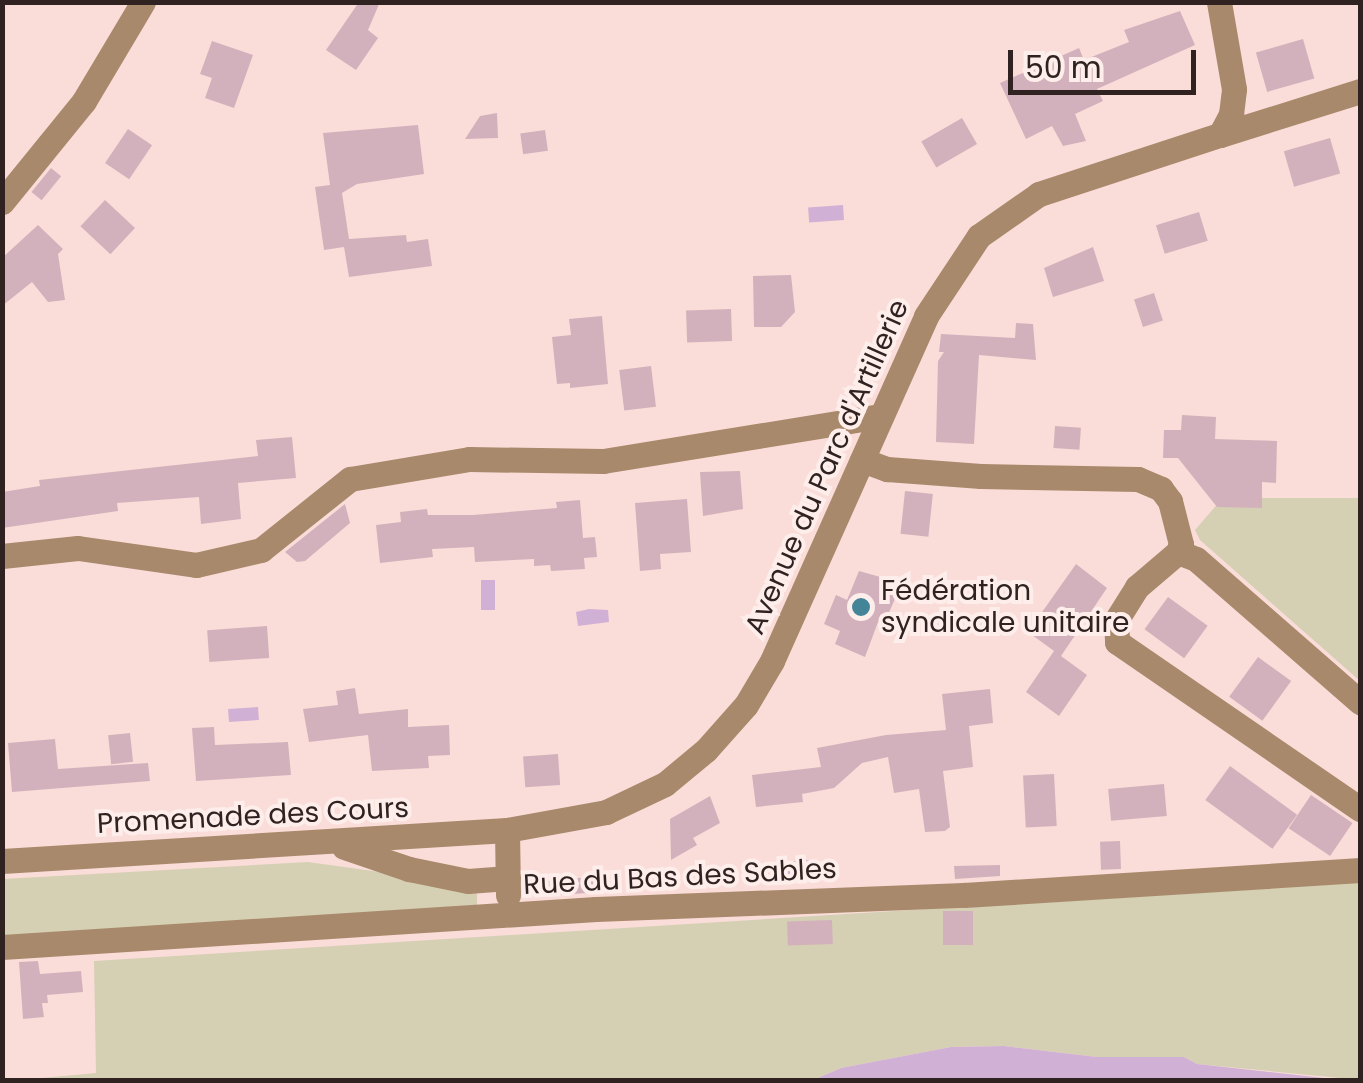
<!DOCTYPE html>
<meta charset="utf-8">
<style>
body{margin:0}
#map{position:relative;width:1363px;height:1083px;overflow:hidden;background:#faddd8;font-family:Poppins,sans-serif}
div>[style]{position:absolute}
.green>*{inset:0;background:#d5d0b3}
.water>*{inset:0;background:#d1b0d5;transform-origin:0 0}
.building>*{inset:0;background:#d3b1bc;transform-origin:0 0}
.minor>*{height:25px;margin:-12.5px;padding:0 12.5px;transform-origin:12.5px;border-radius:12.5px;background:#a9896c}
.dots>*{width:28px;height:28px;translate:-50% -50%;box-sizing:border-box;border:5px solid #fdeeeb;border-radius:50%}
span{translate:-50% -50%;white-space:nowrap;text-align:center;line-height:1.15;-webkit-text-stroke:8px #fdeeeb;paint-order:stroke}
.street-label{font-size:28px;color:#302220}
.poi-label{font-size:28px;color:#302220}
.left{translate:0 -50%;text-align:left}
.frame{position:absolute;inset:0;border:5px solid #302220;pointer-events:none}
.scale{position:absolute;left:1008px;top:50px;width:188px;height:45px;box-sizing:border-box;border:5px solid #302220;border-top:0;padding-left:12px;font-size:30px;line-height:35px;white-space:nowrap;color:#302220;-webkit-text-stroke:8px #fdeeeb;paint-order:stroke}
</style>
<div id="map">
<div class="green">
<div style="clip-path:polygon(1243px 498px,1360px 498px,1360px 681px,1200px 540px,1195px 530px,1220px 501px)"></div>
<div style="clip-path:polygon(308px 862px,467px 884px,477px 888px,477px 905px,3px 937px,3px 879px)"></div>
<div style="clip-path:polygon(1360px 882px,1360px 1080px,1197px 1064px,1184px 1057px,1097px 1057px,1004px 1046px,951px 1047px,841px 1068px,813px 1080px,20px 1080px,96px 1073px,94px 961px)"></div>
</div>
<div class="water">
<div style="left:843px;top:205px;width:15px;height:35px;rotate:86deg"></div>
<div style="left:481px;top:580px;width:14px;height:30px"></div>
<div style="clip-path:polygon(589px 609px,608px 610px,609px 622px,578px 626px,576px 612px)"></div>
<div style="left:258px;top:707px;width:13px;height:30px;rotate:86deg"></div>
<div style="left:810px;top:860px;width:15px;height:29px;rotate:86deg"></div>
<div style="clip-path:polygon(1004px 1046px,1097px 1057px,1184px 1057px,1197px 1064px,1342px 1080px,813px 1080px,841px 1068px,951px 1047px)"></div>
</div>
<div class="building">
<div style="clip-path:polygon(359px 2px,380px 2px,368px 30px,378px 38px,356px 70px,326px 50px)"></div>
<div style="clip-path:polygon(1180px 11px,1195px 45px,1097px 89px,1103px 101px,1075px 114px,1086px 141px,1063px 146px,1052px 126px,1026px 139px,1000px 83px,1079px 48px,1084px 60px,1129px 42px,1124px 30px)"></div>
<div style="left:1303px;top:39px;width:41px;height:49px;rotate:74deg"></div>
<div style="clip-path:polygon(212px 41px,253px 55px,234px 108px,205px 98px,212px 78px,200px 74px)"></div>
<div style="clip-path:polygon(497px 113px,498px 138px,465px 139px,480px 116px)"></div>
<div style="left:962px;top:118px;width:30px;height:47px;rotate:60deg"></div>
<div style="clip-path:polygon(418px 125px,424px 174px,357px 184px,342px 193px,349px 239px,406px 235px,407px 242px,428px 239px,432px 266px,349px 277px,344px 247px,324px 250px,315px 187px,330px 185px,323px 133px)"></div>
<div style="left:128px;top:129px;width:29px;height:41px;rotate:34deg"></div>
<div style="left:545px;top:130px;width:21px;height:25px;rotate:82deg"></div>
<div style="left:1330px;top:138px;width:37px;height:48px;rotate:74deg"></div>
<div style="left:51px;top:168px;width:13px;height:31px;rotate:39deg"></div>
<div style="left:105px;top:200px;width:41px;height:36px;rotate:43deg"></div>
<div style="left:1199px;top:212px;width:30px;height:45px;rotate:73deg"></div>
<div style="clip-path:polygon(38px 225px,63px 249px,58px 254px,65px 300px,48px 302px,32px 282px,2px 306px,2px 258px)"></div>
<div style="clip-path:polygon(1093px 247px,1104px 281px,1053px 297px,1044px 268px)"></div>
<div style="clip-path:polygon(791px 275px,795px 312px,781px 327px,754px 327px,753px 276px)"></div>
<div style="left:1154px;top:293px;width:29px;height:21px;rotate:72deg"></div>
<div style="left:731px;top:309px;width:32px;height:45px;rotate:88deg"></div>
<div style="clip-path:polygon(602px 316px,608px 384px,570px 388px,570px 383px,557px 384px,552px 337px,571px 335px,569px 319px)"></div>
<div style="clip-path:polygon(1016px 323px,1033px 324px,1036px 360px,979px 355px,974px 444px,936px 442px,938px 361px,944px 352px,939px 352px,941px 334px,1015px 338px)"></div>
<div style="left:651px;top:366px;width:41px;height:32px;rotate:83deg"></div>
<div style="clip-path:polygon(1182px 415px,1216px 417px,1215px 439px,1277px 441px,1276px 483px,1262px 482px,1262px 508px,1217px 507px,1178px 458px,1163px 458px,1164px 430px,1181px 430px)"></div>
<div style="left:1055px;top:426px;width:26px;height:22px;rotate:4deg"></div>
<div style="clip-path:polygon(292px 437px,296px 478px,238px 483px,241px 519px,201px 524px,199px 497px,117px 503px,118px 511px,2px 528px,2px 492px,40px 486px,39px 480px,258px 456px,256px 440px)"></div>
<div style="clip-path:polygon(740px 471px,743px 509px,703px 516px,700px 472px)"></div>
<div style="left:905px;top:491px;width:28px;height:43px;rotate:6deg"></div>
<div style="clip-path:polygon(687px 499px,691px 552px,660px 554px,661px 569px,640px 571px,635px 503px)"></div>
<div style="clip-path:polygon(580px 500px,583px 538px,595px 537px,597px 557px,584px 558px,585px 569px,551px 571px,550px 565px,534px 566px,534px 559px,475px 562px,474px 547px,432px 549px,433px 557px,380px 563px,376px 525px,401px 522px,400px 512px,427px 509px,428px 515px,473px 515px,557px 508px,556px 502px)"></div>
<div style="clip-path:polygon(345px 504px,350px 523px,305px 561px,297px 562px,285px 552px)"></div>
<div style="clip-path:polygon(1076px 564px,1107px 588px,1061px 656px,1087px 675px,1059px 716px,1026px 692px,1054px 651px,1028px 632px)"></div>
<div style="clip-path:polygon(859px 571px,902px 583px,887px 617px,881px 614px,865px 657px,835px 644px,840px 631px,824px 624px,836px 595px,847px 600px)"></div>
<div style="left:1168px;top:597px;width:49px;height:40px;rotate:36deg"></div>
<div style="left:267px;top:626px;width:32px;height:60px;rotate:86deg"></div>
<div style="left:1258px;top:657px;width:41px;height:49px;rotate:36deg"></div>
<div style="clip-path:polygon(355px 688px,359px 714px,408px 709px,408px 727px,449px 725px,450px 755px,428px 756px,429px 768px,372px 771px,368px 735px,309px 742px,303px 709px,338px 705px,336px 691px)"></div>
<div style="clip-path:polygon(990px 689px,993px 723px,969px 726px,973px 767px,943px 771px,950px 827px,945px 831px,925px 832px,919px 789px,894px 793px,888px 757px,862px 763px,834px 788px,802px 794px,803px 802px,756px 807px,752px 775px,821px 767px,817px 748px,886px 735px,946px 730px,942px 694px)"></div>
<div style="clip-path:polygon(214px 727px,215px 745px,288px 742px,291px 775px,196px 781px,192px 728px)"></div>
<div style="left:130px;top:733px;width:29px;height:22px;rotate:84deg"></div>
<div style="clip-path:polygon(55px 739px,58px 769px,148px 763px,150px 781px,12px 792px,8px 743px)"></div>
<div style="left:558px;top:754px;width:31px;height:35px;rotate:86deg"></div>
<div style="left:1230px;top:766px;width:83px;height:42px;rotate:36deg"></div>
<div style="left:1054px;top:774px;width:52px;height:31px;rotate:87deg"></div>
<div style="left:1164px;top:784px;width:32px;height:56px;rotate:85deg"></div>
<div style="left:1311px;top:795px;width:50px;height:40px;rotate:34deg"></div>
<div style="clip-path:polygon(710px 796px,720px 823px,693px 838px,697px 845px,671px 860px,670px 819px)"></div>
<div style="left:1120px;top:841px;width:28px;height:20px;rotate:88deg"></div>
<div style="clip-path:polygon(1000px 865px,1000px 876px,955px 879px,954px 866px)"></div>
<div style="clip-path:polygon(601px 876px,603px 892px,524px 897px,524px 883px)"></div>
<div style="left:973px;top:911px;width:34px;height:30px;rotate:90deg"></div>
<div style="left:832px;top:920px;width:24px;height:45px;rotate:88deg"></div>
<div style="clip-path:polygon(38px 961px,40px 974px,81px 971px,83px 992px,47px 995px,48px 1003px,42px 1003px,44px 1017px,23px 1019px,19px 962px)"></div>
</div>
<div class="minor">
<div style="left:1220px;top:135px;width:147px;rotate:-17.4deg"></div>
<div style="left:2px;top:202px;width:130px;rotate:-50.9deg"></div>
<div style="left:84px;top:101px;width:115px;rotate:-59.2deg"></div>
<div style="left:862px;top:460px;width:27px;rotate:20deg"></div>
<div style="left:887px;top:469px;width:94px;rotate:4.3deg"></div>
<div style="left:981px;top:476px;width:157px;rotate:1.1deg"></div>
<div style="left:1138px;top:479px;width:25px;rotate:23deg"></div>
<div style="left:1161px;top:489px;width:15px;rotate:53deg"></div>
<div style="left:1170px;top:501px;width:44px;rotate:75.7deg"></div>
<div style="left:1181px;top:544px;width:9px;rotate:111deg"></div>
<div style="left:1178px;top:552px;width:54px;rotate:139.5deg"></div>
<div style="left:1137px;top:587px;width:40px;rotate:122deg"></div>
<div style="left:1116px;top:621px;width:21px;rotate:87deg"></div>
<div style="left:1117px;top:642px;width:295px;rotate:34.5deg"></div>
<div style="left:1178px;top:552px;width:19px;rotate:21deg"></div>
<div style="left:1196px;top:559px;width:218px;rotate:41.1deg"></div>
<div style="left:2px;top:556px;width:76px;rotate:-6deg"></div>
<div style="left:78px;top:548px;width:119px;rotate:8.2deg"></div>
<div style="left:196px;top:565px;width:67px;rotate:-13deg"></div>
<div style="left:261px;top:550px;width:114px;rotate:-38.6deg"></div>
<div style="left:350px;top:479px;width:121px;rotate:-9.5deg"></div>
<div style="left:469px;top:459px;width:134px;rotate:0.9deg"></div>
<div style="left:603px;top:461px;width:282px;rotate:-9.2deg"></div>
<div style="left:507px;top:830px;width:65px;rotate:89.1deg"></div>
<div style="left:344px;top:847px;width:69px;rotate:18.7deg"></div>
<div style="left:409px;top:869px;width:60px;rotate:11.5deg"></div>
<div style="left:468px;top:881px;width:40px;rotate:-4.3deg"></div>
<div style="left:2px;top:861px;width:506px;rotate:-3.51deg"></div>
<div style="left:507px;top:830px;width:101px;rotate:-10.3deg"></div>
<div style="left:606px;top:812px;width:65px;rotate:-25.4deg"></div>
<div style="left:665px;top:784px;width:53px;rotate:-39.7deg"></div>
<div style="left:706px;top:750px;width:60px;rotate:-48.4deg"></div>
<div style="left:746px;top:705px;width:51px;rotate:-59.4deg"></div>
<div style="left:772px;top:661px;width:378px;rotate:-65.9deg"></div>
<div style="left:926px;top:316px;width:96px;rotate:-56.5deg"></div>
<div style="left:979px;top:236px;width:73px;rotate:-35deg"></div>
<div style="left:1039px;top:194px;width:190px;rotate:-18.1deg"></div>
<div style="left:1220px;top:135px;width:24px;rotate:-62deg"></div>
<div style="left:1231px;top:114px;width:25px;rotate:-83deg"></div>
<div style="left:1234px;top:89px;width:88px;rotate:-99.8deg"></div>
<div style="left:2px;top:947px;width:595px;rotate:-3.66deg"></div>
<div style="left:596px;top:909px;width:368px;rotate:-2.2deg"></div>
<div style="left:964px;top:895px;width:397px;rotate:-3.6deg"></div>
</div>
<div class="dots">
<div style="left:861px;top:607px;background:#448498"></div>
</div>
<div class="street-label">
<span style="left:827px;top:467px;rotate:-66deg">Avenue du Parc d'Artillerie</span>
<span style="left:253px;top:816px;rotate:-3deg">Promenade des Cours</span>
<span style="left:680px;top:877px;rotate:-3deg">Rue du Bas des Sables</span>
</div>
<div class="poi-label">
<span class="left" style="left:881px;top:607px">Fédération<br>syndicale unitaire</span>
</div>
<div class="frame"></div>
<div class="scale">50 m</div>
</div>
